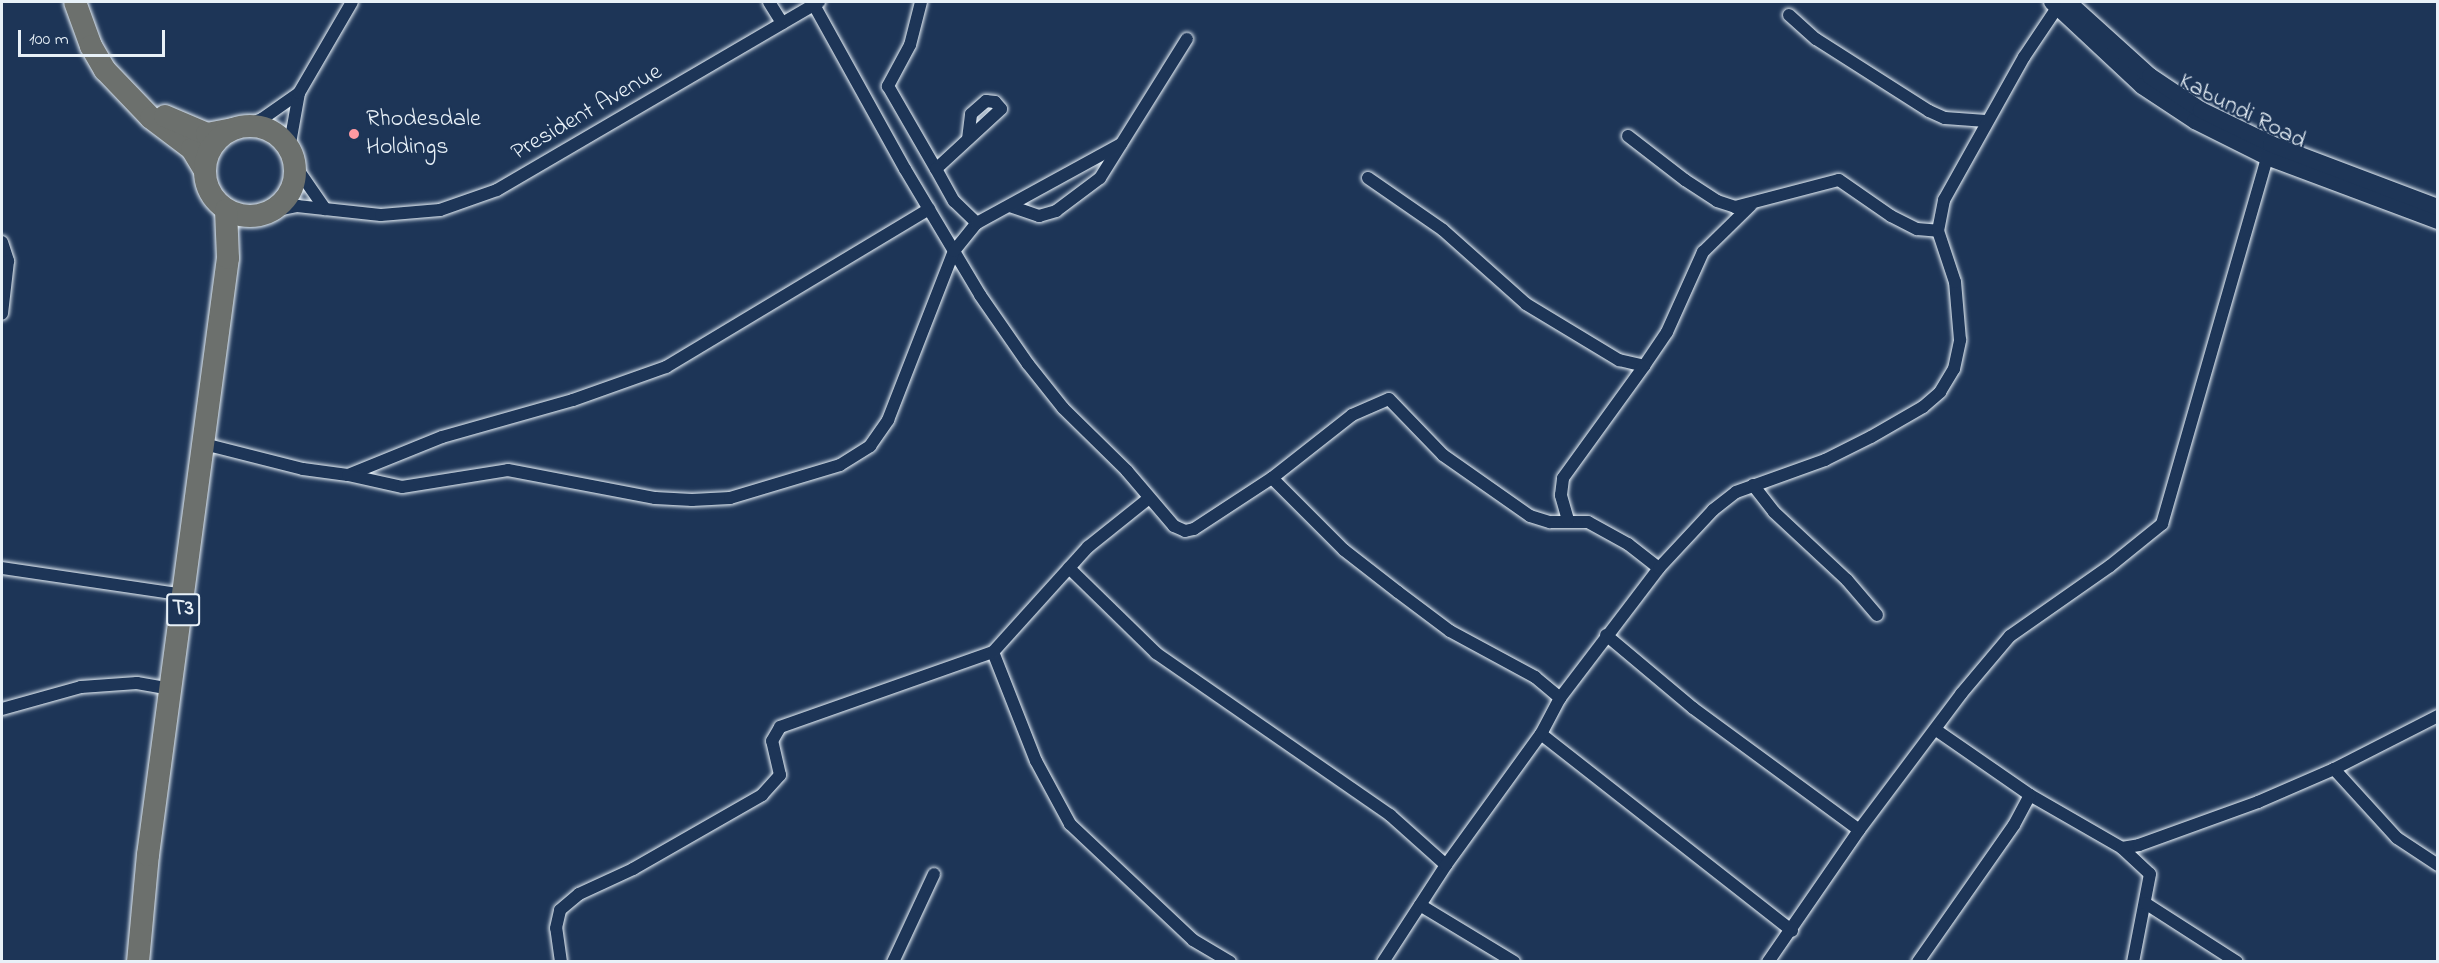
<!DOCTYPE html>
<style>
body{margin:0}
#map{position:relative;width:2439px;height:963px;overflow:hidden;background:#1d3557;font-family:"Indie Flower",sans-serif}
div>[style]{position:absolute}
.roads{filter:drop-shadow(0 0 2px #e8f1f8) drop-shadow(0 0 2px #e8f1f8)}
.street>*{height:12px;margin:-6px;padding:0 6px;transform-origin:6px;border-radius:6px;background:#1d3557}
.secondary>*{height:16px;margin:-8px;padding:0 8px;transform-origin:8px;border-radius:8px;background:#1d3557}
.highway>*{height:22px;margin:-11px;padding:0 11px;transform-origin:11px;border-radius:11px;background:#6c706d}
.highway>.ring{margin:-11px;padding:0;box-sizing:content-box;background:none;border:22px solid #6c706d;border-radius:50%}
.dots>*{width:16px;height:16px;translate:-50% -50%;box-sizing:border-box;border:3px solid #1d3557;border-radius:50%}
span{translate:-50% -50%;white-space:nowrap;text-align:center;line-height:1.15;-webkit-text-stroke:4.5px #1d3557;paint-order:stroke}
.shield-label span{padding:2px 4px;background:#1d3557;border:2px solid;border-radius:4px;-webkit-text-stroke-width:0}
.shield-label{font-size:22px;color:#e8f1f8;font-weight:700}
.street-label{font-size:24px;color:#e8f1f8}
.poi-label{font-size:24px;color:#e8f1f8}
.left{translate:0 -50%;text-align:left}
.frame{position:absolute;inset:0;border:3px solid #e8f1f8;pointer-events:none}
.scale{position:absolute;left:18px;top:30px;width:147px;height:27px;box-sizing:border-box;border:3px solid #e8f1f8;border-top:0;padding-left:8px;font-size:18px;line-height:21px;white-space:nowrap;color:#e8f1f8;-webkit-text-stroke:4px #1d3557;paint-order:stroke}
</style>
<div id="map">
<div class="roads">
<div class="street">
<div style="left:769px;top:2px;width:25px;rotate:58deg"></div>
<div style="left:921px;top:2px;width:44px;rotate:104.3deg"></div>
<div style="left:910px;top:45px;width:47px;rotate:118.2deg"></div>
<div style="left:888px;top:86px;width:96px;rotate:60deg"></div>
<div style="left:814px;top:5px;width:188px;rotate:61deg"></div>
<div style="left:905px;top:169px;width:147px;rotate:59.2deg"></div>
<div style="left:980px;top:295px;width:84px;rotate:55.2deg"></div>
<div style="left:1028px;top:364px;width:56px;rotate:51.5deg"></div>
<div style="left:1063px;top:408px;width:90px;rotate:44.5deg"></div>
<div style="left:1127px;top:471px;width:72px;rotate:49.5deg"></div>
<div style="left:1174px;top:526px;width:12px;rotate:24deg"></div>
<div style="left:1185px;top:531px;width:9px;rotate:-13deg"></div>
<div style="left:1194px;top:529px;width:93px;rotate:-33.2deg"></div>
<div style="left:1272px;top:478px;width:102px;rotate:45deg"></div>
<div style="left:1344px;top:550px;width:68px;rotate:37.9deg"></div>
<div style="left:1398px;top:592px;width:65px;rotate:36.9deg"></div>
<div style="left:1450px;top:631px;width:97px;rotate:28.4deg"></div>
<div style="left:1535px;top:677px;width:33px;rotate:40deg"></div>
<div style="left:1789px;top:15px;width:36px;rotate:42deg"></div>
<div style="left:1816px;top:39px;width:134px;rotate:32.5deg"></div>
<div style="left:1929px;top:111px;width:17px;rotate:24deg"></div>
<div style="left:1945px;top:118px;width:41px;rotate:4.2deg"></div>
<div style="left:242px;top:127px;width:22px;rotate:-22deg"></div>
<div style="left:262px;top:119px;width:45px;rotate:-35.1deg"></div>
<div style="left:1628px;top:136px;width:72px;rotate:37.7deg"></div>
<div style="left:1685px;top:180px;width:38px;rotate:33deg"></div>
<div style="left:1717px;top:201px;width:19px;rotate:18deg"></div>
<div style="left:1735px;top:207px;width:107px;rotate:-14.6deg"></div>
<div style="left:1839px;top:180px;width:63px;rotate:34.7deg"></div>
<div style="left:1891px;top:216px;width:29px;rotate:27deg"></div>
<div style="left:1917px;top:229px;width:21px;rotate:5deg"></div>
<div style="left:968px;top:139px;width:25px;rotate:-83deg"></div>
<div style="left:971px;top:114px;width:20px;rotate:-41deg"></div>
<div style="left:986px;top:101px;width:9px;rotate:6deg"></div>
<div style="left:995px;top:102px;width:9px;rotate:49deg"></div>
<div style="left:1001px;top:109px;width:88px;rotate:137.3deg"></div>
<div style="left:936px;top:169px;width:37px;rotate:61deg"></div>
<div style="left:954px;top:201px;width:32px;rotate:44deg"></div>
<div style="left:289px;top:149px;width:57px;rotate:-79.9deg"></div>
<div style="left:299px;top:93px;width:105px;rotate:-59.8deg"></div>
<div style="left:294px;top:164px;width:55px;rotate:55.4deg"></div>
<div style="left:1368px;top:178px;width:91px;rotate:34.7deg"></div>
<div style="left:1443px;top:230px;width:111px;rotate:41.7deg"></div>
<div style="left:1526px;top:304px;width:109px;rotate:31.1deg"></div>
<div style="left:1619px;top:360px;width:26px;rotate:13deg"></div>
<div style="left:1644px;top:366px;width:41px;rotate:-55.9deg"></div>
<div style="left:1667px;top:332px;width:88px;rotate:-65.8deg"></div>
<div style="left:1703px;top:252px;width:67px;rotate:-44.4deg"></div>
<div style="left:1010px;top:206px;width:31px;rotate:19deg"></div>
<div style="left:1039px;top:216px;width:18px;rotate:-16deg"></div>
<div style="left:1056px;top:211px;width:55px;rotate:-36.9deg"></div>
<div style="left:1100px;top:178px;width:164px;rotate:-58deg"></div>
<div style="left:273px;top:211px;width:25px;rotate:-12deg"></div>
<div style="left:297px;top:206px;width:84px;rotate:6.1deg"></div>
<div style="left:381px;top:215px;width:59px;rotate:-4.8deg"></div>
<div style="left:440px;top:210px;width:60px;rotate:-19.3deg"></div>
<div style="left:497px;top:190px;width:373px;rotate:-30.3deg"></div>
<div style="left:2px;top:242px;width:20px;rotate:72deg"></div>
<div style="left:8px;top:261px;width:53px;rotate:96.5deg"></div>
<div style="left:204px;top:444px;width:102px;rotate:14.2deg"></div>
<div style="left:303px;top:469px;width:45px;rotate:7.6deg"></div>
<div style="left:348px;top:475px;width:101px;rotate:-22deg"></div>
<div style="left:442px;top:437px;width:136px;rotate:-15.8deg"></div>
<div style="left:573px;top:400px;width:99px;rotate:-19.5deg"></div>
<div style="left:666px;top:367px;width:307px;rotate:-31deg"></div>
<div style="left:348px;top:475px;width:55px;rotate:12.5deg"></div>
<div style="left:402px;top:487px;width:107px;rotate:-9.1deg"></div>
<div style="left:508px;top:470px;width:150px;rotate:10.8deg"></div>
<div style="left:655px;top:498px;width:37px;rotate:3deg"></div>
<div style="left:692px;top:500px;width:38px;rotate:-3deg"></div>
<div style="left:730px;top:498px;width:115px;rotate:-16.7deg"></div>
<div style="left:840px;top:465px;width:36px;rotate:-32deg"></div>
<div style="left:870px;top:446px;width:32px;rotate:-55deg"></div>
<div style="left:888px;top:420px;width:181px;rotate:-68.7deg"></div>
<div style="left:954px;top:251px;width:36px;rotate:-51deg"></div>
<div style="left:977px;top:223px;width:164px;rotate:-28.7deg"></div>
<div style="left:1272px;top:478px;width:102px;rotate:-38.2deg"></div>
<div style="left:1352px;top:415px;width:40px;rotate:-23.4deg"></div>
<div style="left:1389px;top:399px;width:78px;rotate:46deg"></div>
<div style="left:1443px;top:455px;width:106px;rotate:35deg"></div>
<div style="left:1530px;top:516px;width:21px;rotate:17deg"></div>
<div style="left:1550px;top:522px;width:38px"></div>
<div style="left:1588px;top:522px;width:46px;rotate:28.8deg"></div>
<div style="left:1628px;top:544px;width:39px;rotate:38deg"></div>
<div style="left:1753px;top:485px;width:34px;rotate:52deg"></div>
<div style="left:1774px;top:512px;width:100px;rotate:43deg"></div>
<div style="left:1847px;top:580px;width:46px;rotate:49.4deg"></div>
<div style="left:1568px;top:520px;width:26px;rotate:-106deg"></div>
<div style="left:1561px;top:495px;width:17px;rotate:-83deg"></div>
<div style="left:1563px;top:478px;width:138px;rotate:-54.1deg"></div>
<div style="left:2px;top:568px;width:185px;rotate:8.4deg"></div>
<div style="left:1069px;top:568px;width:122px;rotate:44.3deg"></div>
<div style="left:1156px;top:653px;width:285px;rotate:34.7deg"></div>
<div style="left:1390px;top:815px;width:75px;rotate:41.8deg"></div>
<div style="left:1606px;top:635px;width:114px;rotate:40deg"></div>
<div style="left:1693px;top:708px;width:206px;rotate:36.3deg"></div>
<div style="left:993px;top:652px;width:117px;rotate:68.5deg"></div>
<div style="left:1036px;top:761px;width:72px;rotate:61.6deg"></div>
<div style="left:1070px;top:824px;width:169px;rotate:43.3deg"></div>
<div style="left:1193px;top:940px;width:43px;rotate:30.7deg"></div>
<div style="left:2px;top:709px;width:82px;rotate:-15.6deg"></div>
<div style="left:81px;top:687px;width:56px;rotate:-4.1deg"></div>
<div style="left:137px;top:683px;width:36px;rotate:10deg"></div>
<div style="left:1541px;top:734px;width:319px;rotate:38.1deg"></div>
<div style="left:2334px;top:769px;width:93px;rotate:47.6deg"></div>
<div style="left:2397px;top:838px;width:49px;rotate:33.4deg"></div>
<div style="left:2030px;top:795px;width:106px;rotate:29.9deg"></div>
<div style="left:2122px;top:848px;width:38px;rotate:43deg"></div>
<div style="left:2150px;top:874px;width:90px;rotate:100.9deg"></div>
<div style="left:2122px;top:848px;width:17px;rotate:-10deg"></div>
<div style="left:2139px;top:845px;width:127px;rotate:-19.9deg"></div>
<div style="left:2258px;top:802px;width:83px;rotate:-23.5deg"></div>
<div style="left:2334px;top:769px;width:117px;rotate:-27deg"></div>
<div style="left:2145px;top:903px;width:109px;rotate:32.7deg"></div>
<div style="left:1420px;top:905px;width:110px;rotate:31.2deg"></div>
<div style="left:561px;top:962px;width:34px;rotate:-98deg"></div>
<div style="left:556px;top:928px;width:18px;rotate:-77deg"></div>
<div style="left:560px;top:910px;width:25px;rotate:-40deg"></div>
<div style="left:579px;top:894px;width:60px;rotate:-24.8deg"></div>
<div style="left:633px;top:869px;width:149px;rotate:-29.8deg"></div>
<div style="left:762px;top:795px;width:27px;rotate:-48deg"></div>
<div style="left:780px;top:775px;width:35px;rotate:-103deg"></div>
<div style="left:772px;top:741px;width:16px;rotate:-60deg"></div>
<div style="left:780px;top:727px;width:226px;rotate:-19.4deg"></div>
<div style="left:993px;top:652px;width:142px;rotate:-47.9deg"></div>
<div style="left:1088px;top:547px;width:77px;rotate:-38.7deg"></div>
<div style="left:893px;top:962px;width:97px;rotate:-65deg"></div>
<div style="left:1383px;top:962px;width:116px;rotate:-57deg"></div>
<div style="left:1446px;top:865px;width:162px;rotate:-54.1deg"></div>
<div style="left:1541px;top:734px;width:41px;rotate:-62.2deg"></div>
<div style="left:1560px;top:698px;width:163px;rotate:-52.7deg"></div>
<div style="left:1659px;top:568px;width:79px;rotate:-47deg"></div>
<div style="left:1713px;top:510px;width:29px;rotate:-38deg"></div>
<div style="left:1736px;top:492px;width:95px;rotate:-19.8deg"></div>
<div style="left:1825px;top:460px;width:51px;rotate:-26.6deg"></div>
<div style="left:1871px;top:437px;width:60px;rotate:-30deg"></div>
<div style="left:1923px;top:407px;width:23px;rotate:-41deg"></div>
<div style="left:1940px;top:392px;width:27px;rotate:-59deg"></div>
<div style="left:1954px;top:369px;width:30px;rotate:-78deg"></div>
<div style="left:1960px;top:340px;width:58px;rotate:-94.9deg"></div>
<div style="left:1955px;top:282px;width:54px;rotate:-108.4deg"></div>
<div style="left:1938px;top:231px;width:32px;rotate:-79deg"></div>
<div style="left:1944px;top:200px;width:164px;rotate:-60.8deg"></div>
<div style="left:2024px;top:57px;width:66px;rotate:-56.1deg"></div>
<div style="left:1768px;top:962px;width:160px;rotate:-55.4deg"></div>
<div style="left:1859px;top:830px;width:170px;rotate:-53.1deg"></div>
<div style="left:1961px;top:694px;width:76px;rotate:-49.8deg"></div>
<div style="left:2010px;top:636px;width:122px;rotate:-35deg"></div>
<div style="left:2110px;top:566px;width:67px;rotate:-38.9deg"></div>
<div style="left:2162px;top:524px;width:388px;rotate:-74deg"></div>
<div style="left:1918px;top:962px;width:167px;rotate:-55deg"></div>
<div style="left:2014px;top:825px;width:34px;rotate:-62deg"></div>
<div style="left:2030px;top:795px;width:114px;rotate:-145.3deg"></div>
</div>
<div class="secondary">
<div style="left:2052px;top:2px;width:123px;rotate:43deg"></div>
<div style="left:2142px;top:86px;width:64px;rotate:33.4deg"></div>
<div style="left:2195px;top:121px;width:80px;rotate:26.6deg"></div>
<div style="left:2267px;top:157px;width:183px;rotate:20.5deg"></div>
<div style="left:2068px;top:2px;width:110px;rotate:42.1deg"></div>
<div style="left:2150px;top:76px;width:61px;rotate:33.7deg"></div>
<div style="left:2201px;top:110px;width:78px;rotate:25.9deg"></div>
<div style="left:2271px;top:144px;width:178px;rotate:20.7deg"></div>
</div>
<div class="highway">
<div style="left:75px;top:2px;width:47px;rotate:70deg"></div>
<div style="left:91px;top:46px;width:28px;rotate:60deg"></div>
<div style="left:105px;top:70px;width:66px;rotate:46.2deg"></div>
<div style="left:151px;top:118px;width:51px;rotate:37.1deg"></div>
<div style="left:192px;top:149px;width:23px;rotate:59deg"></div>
<div style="left:165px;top:116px;width:46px;rotate:23.2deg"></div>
<div style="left:207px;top:134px;width:25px;rotate:-11deg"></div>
<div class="ring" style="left:205px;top:126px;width:68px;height:68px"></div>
<div style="left:138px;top:962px;width:107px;rotate:-84.7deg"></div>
<div style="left:148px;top:855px;width:602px;rotate:-82.37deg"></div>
<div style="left:228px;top:258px;width:48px;rotate:-92.4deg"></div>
</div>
</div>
<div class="dots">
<div style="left:354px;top:134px;background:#ff9aa2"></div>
</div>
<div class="shield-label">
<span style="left:183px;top:610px">T3</span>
</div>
<div class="street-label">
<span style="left:2242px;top:112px;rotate:27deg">Kabundi Road</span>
<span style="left:587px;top:113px;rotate:-30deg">President Avenue</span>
</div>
<div class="poi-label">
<span class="left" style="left:366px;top:134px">Rhodesdale<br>Holdings</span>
</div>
<div class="frame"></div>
<div class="scale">100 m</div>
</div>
